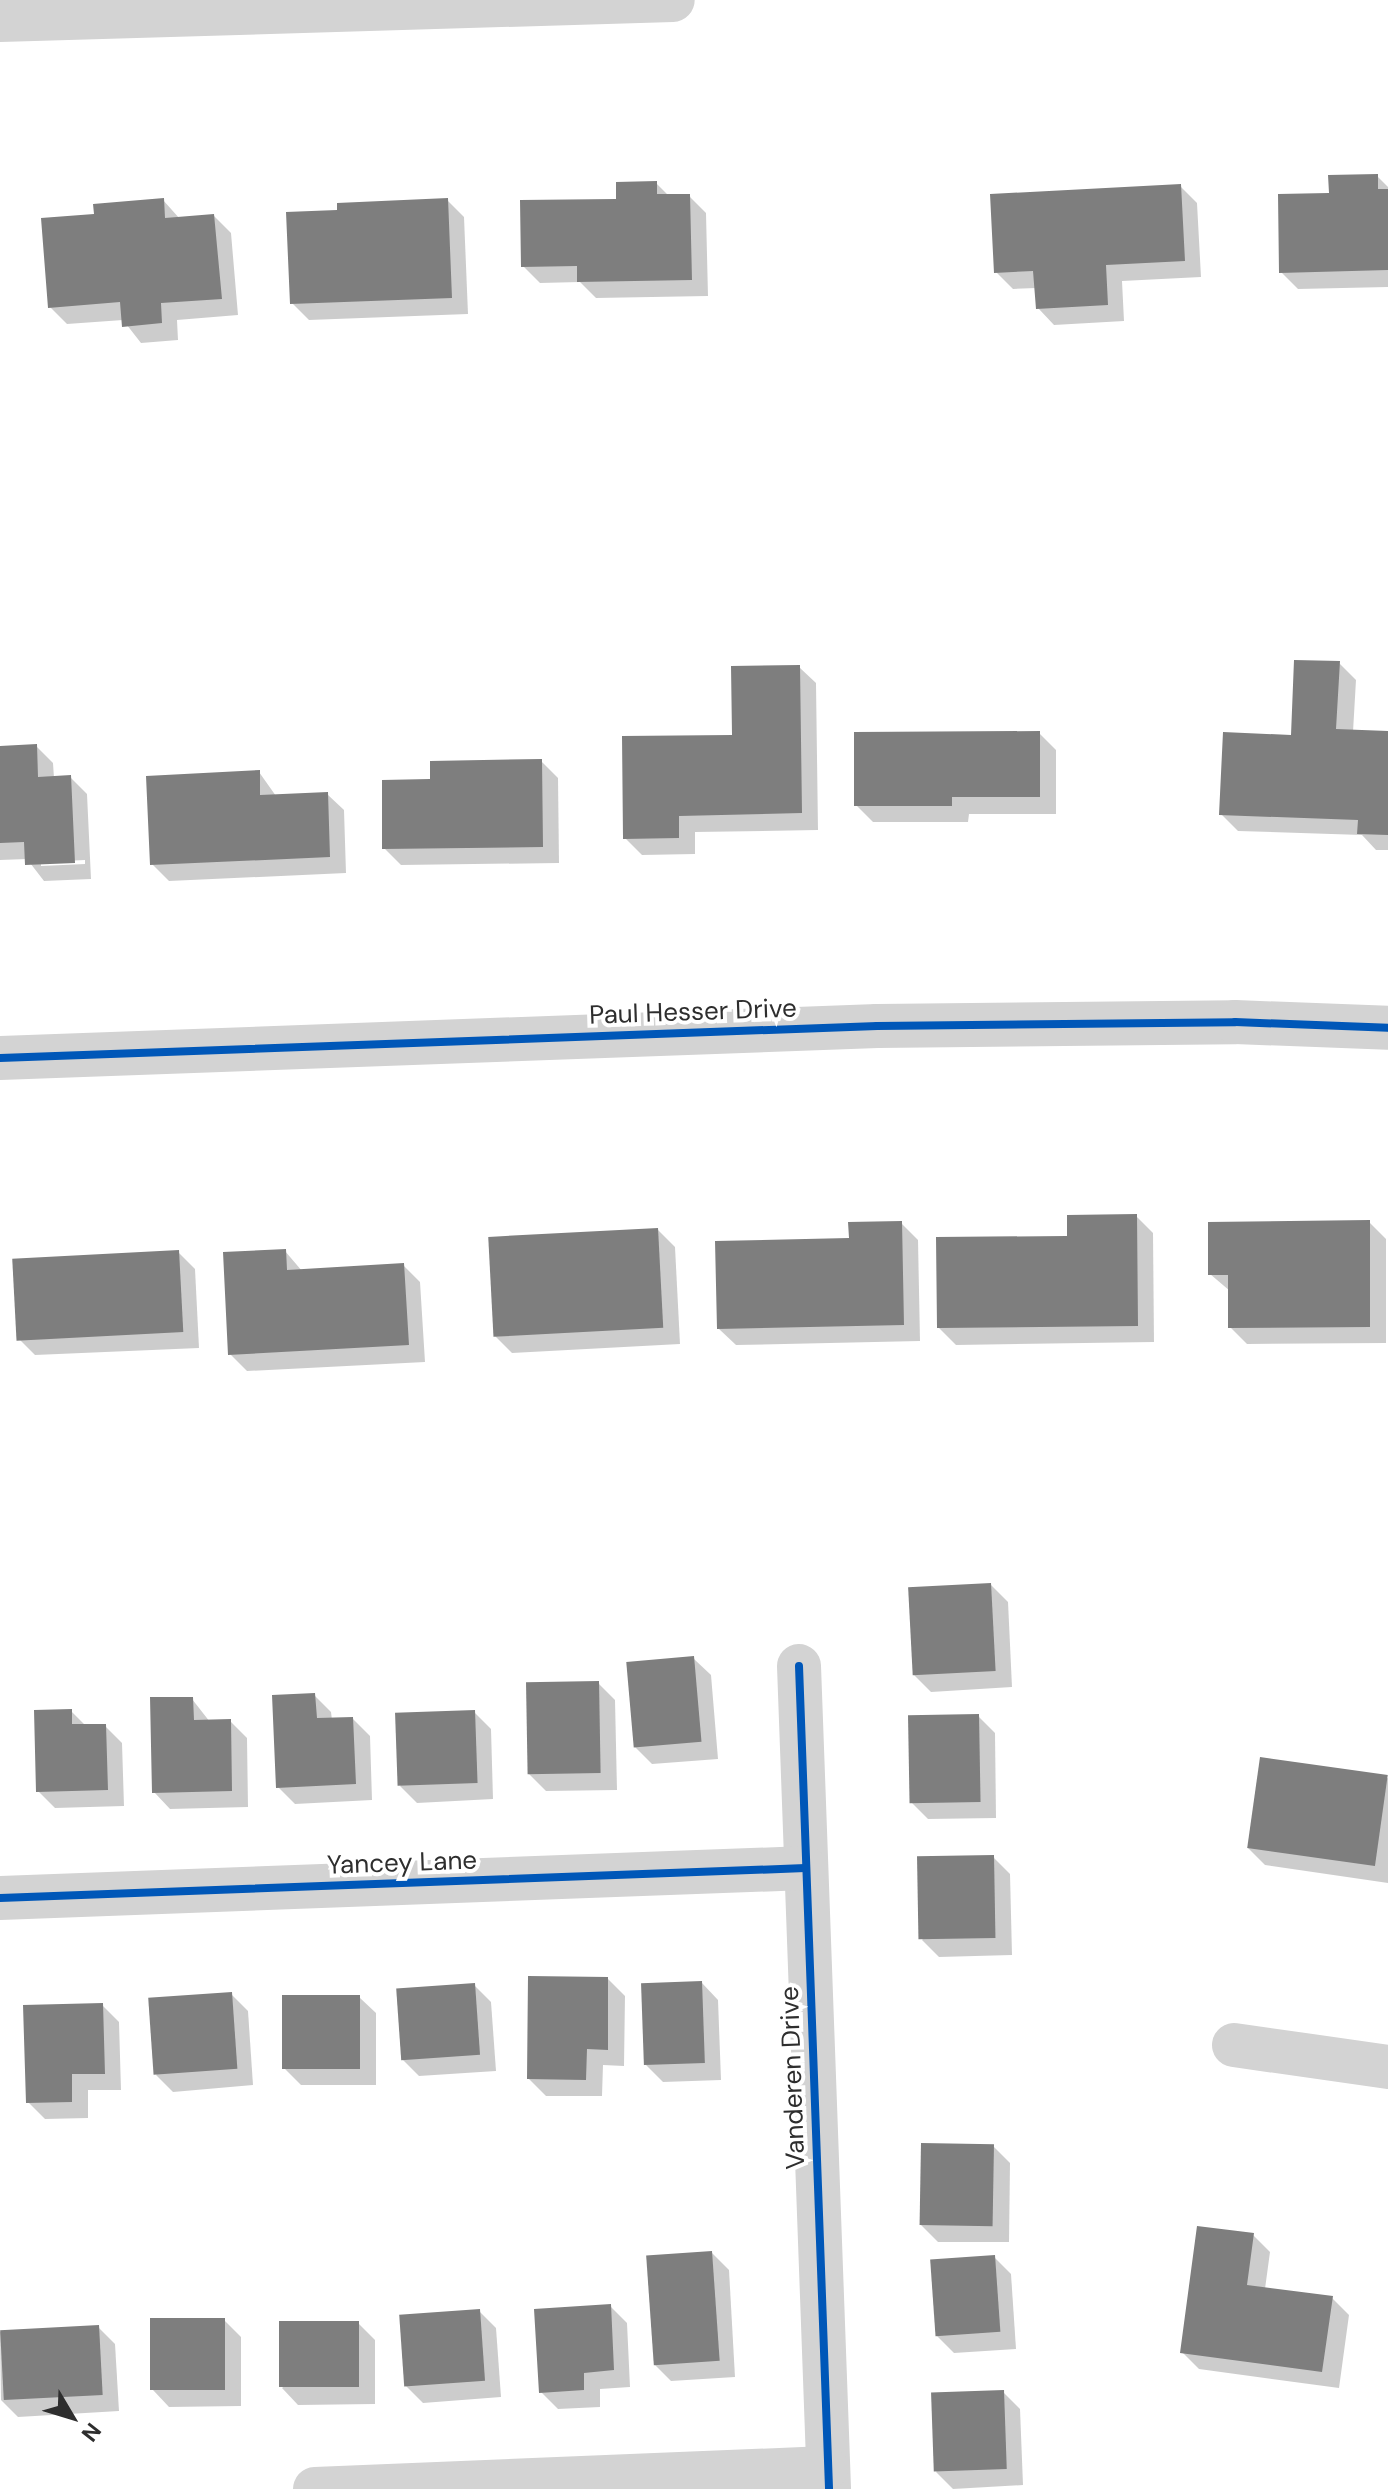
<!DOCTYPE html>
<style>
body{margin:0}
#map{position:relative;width:1388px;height:2489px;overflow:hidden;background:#fff;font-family:"DM Sans",sans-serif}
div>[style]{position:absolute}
.shadow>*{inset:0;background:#0003}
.building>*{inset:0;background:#7e7e7e;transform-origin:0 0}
.street>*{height:44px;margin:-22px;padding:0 22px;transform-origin:22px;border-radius:22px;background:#d3d3d3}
.cycleway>*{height:8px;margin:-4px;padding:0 4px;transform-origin:4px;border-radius:4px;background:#0057b8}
span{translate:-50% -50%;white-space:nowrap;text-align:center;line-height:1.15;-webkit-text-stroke:8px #fff;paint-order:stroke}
.street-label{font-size:26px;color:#2e2e2e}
.north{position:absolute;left:32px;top:2377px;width:80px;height:80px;-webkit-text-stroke:6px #fff;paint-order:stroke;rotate:128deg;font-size:22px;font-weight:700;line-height:32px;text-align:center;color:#2e2e2e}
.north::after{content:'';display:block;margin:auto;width:28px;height:36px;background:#2e2e2e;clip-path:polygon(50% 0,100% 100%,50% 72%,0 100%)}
</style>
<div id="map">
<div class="shadow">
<div style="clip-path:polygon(1377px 176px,1388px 187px,1388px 287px,1298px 289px,1281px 272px,1331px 195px)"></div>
<div style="clip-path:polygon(656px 183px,669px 196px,689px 196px,706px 213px,708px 296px,596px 298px,580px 282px,540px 283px,523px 266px,618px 201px)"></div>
<div style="clip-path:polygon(1180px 186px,1197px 203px,1201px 277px,1122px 281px,1124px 321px,1054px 325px,1038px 308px,1036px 288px,1013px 289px,996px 272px)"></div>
<div style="clip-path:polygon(163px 200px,180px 219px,214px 216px,231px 233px,238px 315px,177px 320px,178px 340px,141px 343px,123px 320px,67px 324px,50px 307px,96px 216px)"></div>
<div style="clip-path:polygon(447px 200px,464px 217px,468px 314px,309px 320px,292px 303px)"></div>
<div style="clip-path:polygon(1339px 663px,1356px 680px,1353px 732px,1388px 733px,1388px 850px,1376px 850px,1362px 835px,1238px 831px,1221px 814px,1293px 737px)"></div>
<div style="clip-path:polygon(799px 667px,816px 683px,818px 830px,695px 832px,695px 854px,642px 855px,625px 838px,734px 737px)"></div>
<div style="clip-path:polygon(1039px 733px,1056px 750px,1056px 814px,969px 814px,968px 822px,873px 822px,856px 805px)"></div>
<div style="clip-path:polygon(evenodd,36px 746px,53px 763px,54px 778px,70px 777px,87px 794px,91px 879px,44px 881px,27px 859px,0 860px,0 748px,36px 746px,85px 860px,85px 864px,41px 866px,41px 862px,85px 860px)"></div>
<div style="clip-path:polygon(541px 761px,558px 778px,559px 863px,401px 865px,384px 848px)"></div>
<div style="clip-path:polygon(259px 772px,276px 796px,327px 794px,344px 810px,346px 873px,169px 881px,152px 864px)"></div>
<div style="clip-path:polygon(1136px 1216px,1153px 1233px,1154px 1342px,956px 1345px,939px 1328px,1069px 1238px)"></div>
<div style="clip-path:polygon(1369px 1222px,1386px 1239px,1386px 1343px,1247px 1344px,1230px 1327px,1230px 1291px,1210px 1274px)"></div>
<div style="clip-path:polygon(901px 1223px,918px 1240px,920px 1341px,736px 1345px,719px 1329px)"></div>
<div style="clip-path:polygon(658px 1230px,675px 1247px,680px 1344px,512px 1353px,495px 1336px)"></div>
<div style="clip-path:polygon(285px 1251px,302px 1271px,403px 1265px,420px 1282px,425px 1362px,247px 1371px,230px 1354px)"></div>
<div style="clip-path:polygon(178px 1252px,195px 1269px,199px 1348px,35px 1355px,18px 1338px)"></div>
<div style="clip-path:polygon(991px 1585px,1008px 1602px,1012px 1687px,931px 1692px,914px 1675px)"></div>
<div style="clip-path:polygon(694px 1659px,711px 1675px,718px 1759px,652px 1764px,635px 1747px)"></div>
<div style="clip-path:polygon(598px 1683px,615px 1700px,617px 1790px,546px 1791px,529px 1774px)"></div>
<div style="clip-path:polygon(314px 1695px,331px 1712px,332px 1720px,353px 1719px,370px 1736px,372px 1800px,295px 1804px,278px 1787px)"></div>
<div style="clip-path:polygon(192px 1699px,210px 1722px,230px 1721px,247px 1738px,248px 1807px,170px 1809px,154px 1792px)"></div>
<div style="clip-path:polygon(71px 1711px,86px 1726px,105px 1726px,122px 1743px,124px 1806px,55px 1808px,38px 1791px)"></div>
<div style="clip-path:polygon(474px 1712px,491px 1729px,493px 1799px,417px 1803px,400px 1786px)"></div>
<div style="clip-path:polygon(978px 1716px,995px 1733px,996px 1818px,928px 1819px,911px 1802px)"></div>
<div style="clip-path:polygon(1388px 1778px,1388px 1883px,1265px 1865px,1248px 1848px)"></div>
<div style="clip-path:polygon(993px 1857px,1010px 1874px,1012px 1955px,939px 1957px,922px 1940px)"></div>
<div style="clip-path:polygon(608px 1979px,625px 1996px,624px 2066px,603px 2065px,602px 2096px,546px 2096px,529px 2079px)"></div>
<div style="clip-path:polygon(702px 1983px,718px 2000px,721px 2080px,663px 2082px,646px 2065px)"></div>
<div style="clip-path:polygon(474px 1985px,491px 2002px,496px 2071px,419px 2076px,402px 2059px)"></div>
<div style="clip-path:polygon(231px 1994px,248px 2011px,253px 2085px,173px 2092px,156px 2075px)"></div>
<div style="clip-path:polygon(359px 1997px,376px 2013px,376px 2085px,301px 2085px,284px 2068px)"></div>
<div style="clip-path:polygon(102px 2005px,119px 2022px,121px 2090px,88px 2090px,88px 2118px,45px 2119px,28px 2102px)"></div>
<div style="clip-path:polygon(993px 2146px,1010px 2163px,1009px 2242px,938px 2242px,921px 2225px)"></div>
<div style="clip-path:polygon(1253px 2235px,1270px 2252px,1265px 2289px,1332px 2298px,1349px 2315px,1339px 2388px,1199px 2369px,1182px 2352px)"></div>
<div style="clip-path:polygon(712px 2253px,729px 2270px,735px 2377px,671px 2381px,654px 2364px)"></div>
<div style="clip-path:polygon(994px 2257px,1011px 2274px,1016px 2349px,954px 2353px,937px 2336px)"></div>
<div style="clip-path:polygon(610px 2306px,627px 2323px,630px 2387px,600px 2389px,600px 2407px,558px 2409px,541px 2392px)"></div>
<div style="clip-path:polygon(479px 2311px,496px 2328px,501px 2397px,423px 2403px,406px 2386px)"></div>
<div style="clip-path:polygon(224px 2320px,241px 2337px,241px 2406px,169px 2407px,153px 2390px)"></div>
<div style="clip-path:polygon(358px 2323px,375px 2340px,375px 2404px,298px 2405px,282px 2388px)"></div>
<div style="clip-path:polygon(98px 2327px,115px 2344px,119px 2411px,18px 2417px,1px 2400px,0 2332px)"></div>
<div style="clip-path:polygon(1003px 2392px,1020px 2409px,1023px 2485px,953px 2489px,936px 2472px)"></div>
</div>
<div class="building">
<div style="clip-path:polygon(1378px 174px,1378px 189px,1388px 189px,1388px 270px,1279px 273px,1278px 194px,1329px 193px,1328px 175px)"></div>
<div style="clip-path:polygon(657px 181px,657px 194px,690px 194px,692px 280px,577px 282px,577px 266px,521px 267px,520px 200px,616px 199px,616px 182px)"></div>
<div style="clip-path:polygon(1181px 184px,1185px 261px,1106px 265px,1108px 305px,1036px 309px,1033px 271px,994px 273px,990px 194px)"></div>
<div style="clip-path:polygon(164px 198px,165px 218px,214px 214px,222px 299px,161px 303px,162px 323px,122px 327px,120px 302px,48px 308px,41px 218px,94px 214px,93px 204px)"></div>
<div style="clip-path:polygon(448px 198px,452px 298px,290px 304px,286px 212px,337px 210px,337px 203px)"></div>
<div style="clip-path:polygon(1294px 660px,1340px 661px,1336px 729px,1388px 731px,1388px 835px,1357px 834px,1358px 820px,1219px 815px,1223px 732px,1291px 735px)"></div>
<div style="clip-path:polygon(800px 665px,802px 813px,679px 816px,679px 838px,623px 839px,622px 736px,732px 735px,731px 666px)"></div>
<div style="clip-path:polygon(1040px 731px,1040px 797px,952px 797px,952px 806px,854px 806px,854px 732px)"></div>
<div style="clip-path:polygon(37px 744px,38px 777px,71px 775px,75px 863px,25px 865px,24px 842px,0 843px,0 746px)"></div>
<div style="clip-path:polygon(542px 759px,543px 847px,382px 849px,382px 780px,430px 779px,430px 761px)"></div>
<div style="clip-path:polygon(260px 770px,260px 795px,328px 792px,330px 857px,150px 865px,146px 776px)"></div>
<div style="clip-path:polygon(1137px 1214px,1138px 1326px,937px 1328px,936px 1237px,1067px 1236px,1067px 1215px)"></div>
<div style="clip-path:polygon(1370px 1220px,1370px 1327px,1228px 1328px,1228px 1275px,1208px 1275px,1208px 1222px)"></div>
<div style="clip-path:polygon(902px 1221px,904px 1325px,717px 1329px,715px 1241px,849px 1238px,848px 1222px)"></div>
<div style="left:658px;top:1228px;width:100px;height:170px;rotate:87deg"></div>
<div style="clip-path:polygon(286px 1249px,287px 1270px,404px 1263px,409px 1345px,228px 1355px,223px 1252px)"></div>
<div style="left:179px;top:1250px;width:82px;height:167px;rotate:87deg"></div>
<div style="left:991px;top:1583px;width:88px;height:83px;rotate:87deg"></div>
<div style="left:694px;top:1656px;width:86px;height:68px;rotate:85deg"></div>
<div style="left:599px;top:1681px;width:92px;height:73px;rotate:89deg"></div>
<div style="clip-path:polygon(315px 1693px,317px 1718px,353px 1717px,356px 1784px,276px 1788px,272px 1695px)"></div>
<div style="clip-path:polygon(150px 1697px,193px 1697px,194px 1720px,231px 1719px,232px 1791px,152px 1793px)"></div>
<div style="clip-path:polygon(72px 1709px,72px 1724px,106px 1724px,108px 1790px,36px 1792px,34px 1710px)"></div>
<div style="left:475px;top:1710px;width:73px;height:80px;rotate:88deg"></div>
<div style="left:979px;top:1714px;width:88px;height:71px;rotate:89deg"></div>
<div style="left:1260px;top:1757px;width:129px;height:92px;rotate:8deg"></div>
<div style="left:994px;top:1855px;width:83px;height:77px;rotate:89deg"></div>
<div style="clip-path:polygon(528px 1976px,608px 1977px,608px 2050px,587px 2049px,586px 2080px,527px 2079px)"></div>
<div style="left:702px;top:1981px;width:82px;height:61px;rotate:88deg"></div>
<div style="left:475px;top:1983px;width:72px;height:79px;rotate:86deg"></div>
<div style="left:232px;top:1992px;width:77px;height:84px;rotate:86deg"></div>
<div style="left:282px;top:1995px;width:78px;height:74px"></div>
<div style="clip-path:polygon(103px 2003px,105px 2074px,72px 2074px,72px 2102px,26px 2103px,23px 2005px)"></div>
<div style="left:921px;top:2143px;width:73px;height:82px;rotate:1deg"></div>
<div style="clip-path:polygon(1197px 2226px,1254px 2233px,1247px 2285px,1333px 2296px,1322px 2372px,1180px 2353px)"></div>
<div style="left:712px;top:2251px;width:110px;height:66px;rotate:86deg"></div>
<div style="left:995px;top:2255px;width:77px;height:65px;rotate:86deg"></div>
<div style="clip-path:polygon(611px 2304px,614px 2370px,584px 2373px,584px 2390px,539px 2393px,534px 2309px)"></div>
<div style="left:480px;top:2309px;width:72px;height:81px;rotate:86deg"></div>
<div style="left:225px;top:2318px;width:72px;height:75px;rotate:90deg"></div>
<div style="left:359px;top:2321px;width:66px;height:80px;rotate:90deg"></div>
<div style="left:99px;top:2325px;width:70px;height:99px;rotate:87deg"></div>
<div style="left:1004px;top:2390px;width:79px;height:73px;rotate:88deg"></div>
</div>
<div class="street">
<div style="left:0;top:20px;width:673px;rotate:-1.7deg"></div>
<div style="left:0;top:1058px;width:878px;rotate:-2.09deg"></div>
<div style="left:877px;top:1026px;width:358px;rotate:-0.6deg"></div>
<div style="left:1235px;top:1022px;width:153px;rotate:2.2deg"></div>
<div style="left:799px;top:1666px;width:824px;rotate:87.91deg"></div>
<div style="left:0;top:1898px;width:806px;rotate:-2.13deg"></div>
<div style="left:1234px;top:2045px;width:156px;rotate:8.1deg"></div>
<div style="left:315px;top:2489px;width:512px;rotate:-2.35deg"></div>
</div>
<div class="cycleway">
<div style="left:0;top:1058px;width:878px;rotate:-2.09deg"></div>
<div style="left:877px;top:1026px;width:358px;rotate:-0.6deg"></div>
<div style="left:1235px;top:1022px;width:153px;rotate:2.2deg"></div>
<div style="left:799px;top:1666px;width:824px;rotate:87.91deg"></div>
<div style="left:0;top:1898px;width:806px;rotate:-2.13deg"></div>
</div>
<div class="street-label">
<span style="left:693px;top:1012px;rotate:-2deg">Paul Hesser Drive</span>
<span style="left:402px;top:1863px;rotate:-2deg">Yancey Lane</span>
<span style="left:793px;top:2078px;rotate:-92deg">Vanderen Drive</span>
</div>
<div class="north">N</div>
</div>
